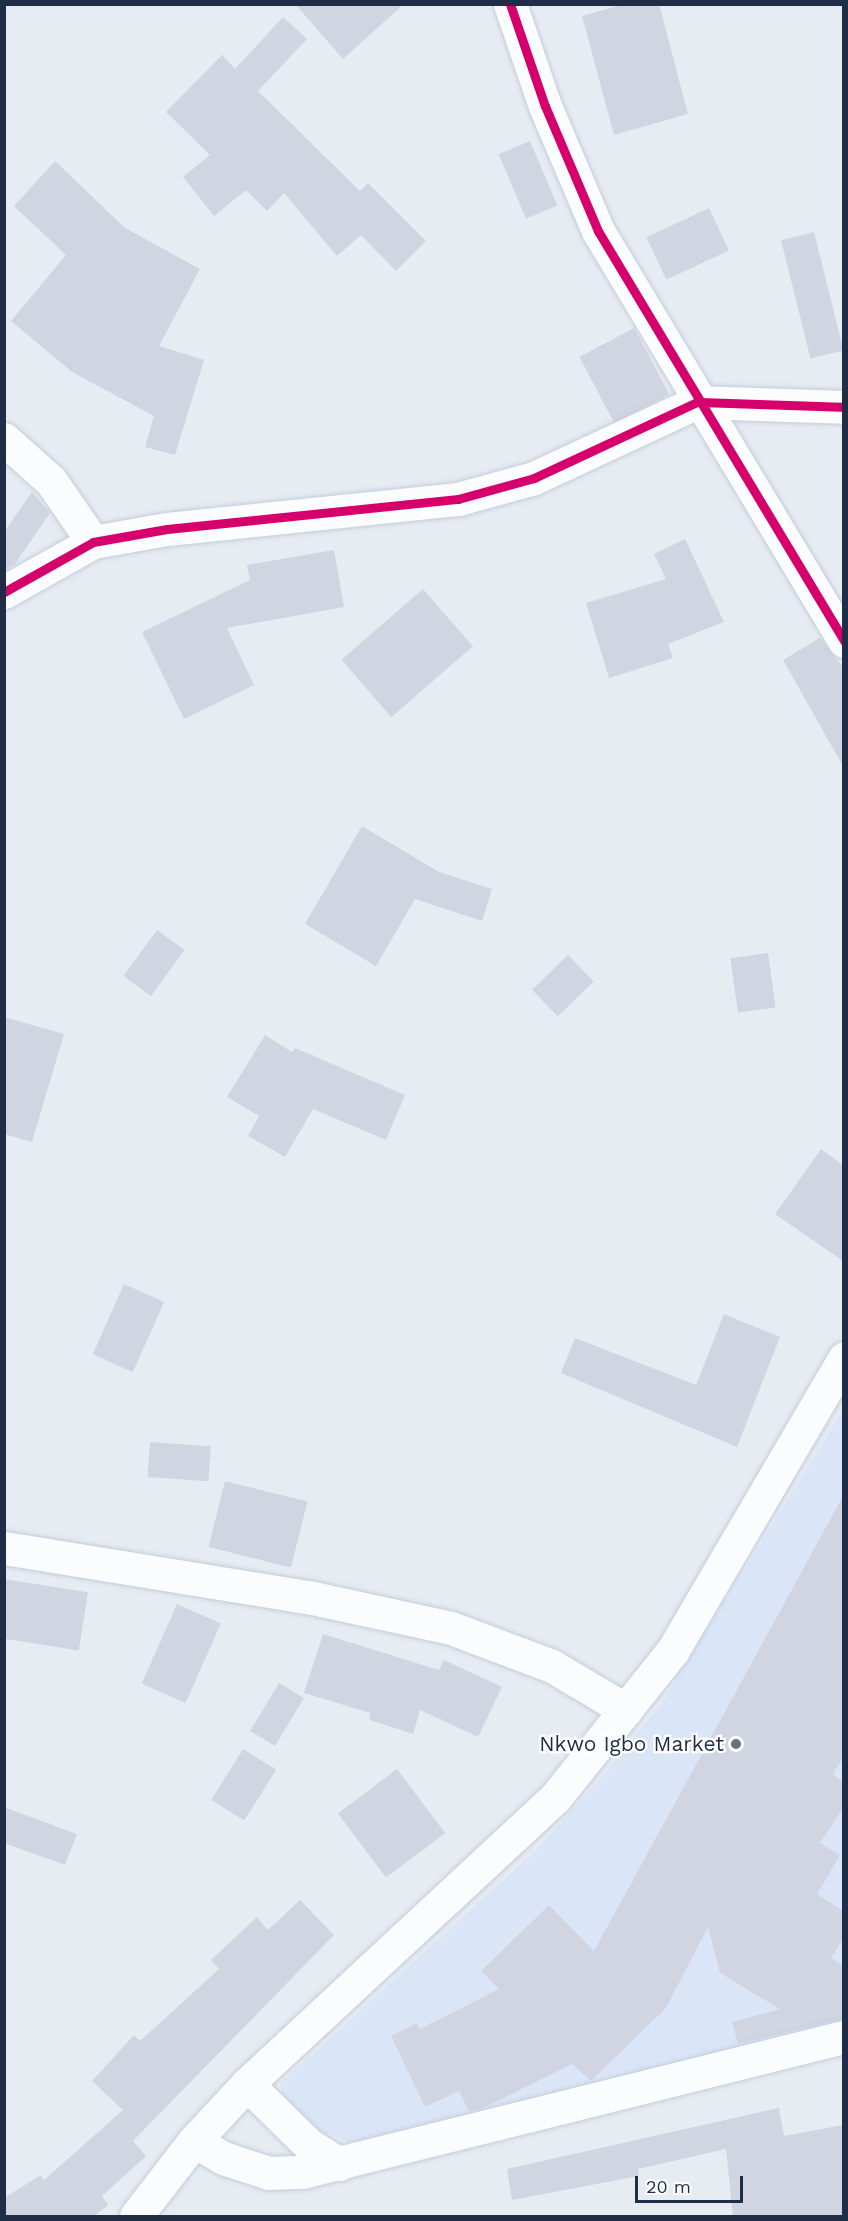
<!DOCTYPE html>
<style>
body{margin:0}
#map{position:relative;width:848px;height:2221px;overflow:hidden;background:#e7ecf2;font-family:"Work Sans",sans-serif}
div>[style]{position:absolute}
.built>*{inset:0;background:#dae6f8}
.building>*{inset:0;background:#d1d5e2;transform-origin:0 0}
.roads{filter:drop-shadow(0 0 2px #c4cddc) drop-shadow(0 0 2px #c4cddc)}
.minor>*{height:33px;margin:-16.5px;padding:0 16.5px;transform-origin:16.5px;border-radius:16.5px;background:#fbfcfd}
.major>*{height:33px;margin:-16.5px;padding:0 16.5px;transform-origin:16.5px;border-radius:16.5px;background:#fbfcfd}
.cycleway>*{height:9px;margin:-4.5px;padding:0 4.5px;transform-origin:4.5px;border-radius:4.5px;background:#d6006c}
.dots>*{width:16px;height:16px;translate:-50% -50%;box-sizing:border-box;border:3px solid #fff;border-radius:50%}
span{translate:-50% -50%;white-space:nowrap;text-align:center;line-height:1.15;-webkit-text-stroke:4.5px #fff;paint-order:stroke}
.poi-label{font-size:21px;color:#1f2e46}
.right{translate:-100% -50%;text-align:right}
.frame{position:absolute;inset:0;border:6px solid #1f2e46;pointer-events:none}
.scale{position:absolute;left:635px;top:2176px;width:108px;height:27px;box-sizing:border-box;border:3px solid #1f2e46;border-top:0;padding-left:8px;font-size:18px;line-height:21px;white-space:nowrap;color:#1f2e46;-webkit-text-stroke:4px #fff;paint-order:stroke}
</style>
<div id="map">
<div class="built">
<div style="clip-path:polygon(843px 1410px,843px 2025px,397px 2135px,350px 2142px,322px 2132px,283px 2096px,280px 2084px,536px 1850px,597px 1783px,661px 1704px)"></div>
</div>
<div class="building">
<div style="clip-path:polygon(295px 4px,404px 4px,343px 59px)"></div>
<div style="clip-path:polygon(624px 4px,659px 4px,688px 114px,614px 135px,582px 16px)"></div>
<div style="clip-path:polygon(283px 17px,307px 39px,258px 91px,360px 191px,368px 183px,426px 241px,396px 271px,361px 235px,337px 256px,284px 193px,267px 211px,246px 190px,214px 216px,183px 177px,210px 155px,166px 112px,222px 55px,235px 69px)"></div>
<div style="left:530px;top:141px;width:70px;height:34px;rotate:67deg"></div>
<div style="clip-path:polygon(55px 161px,125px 228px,200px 269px,159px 346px,204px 360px,175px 455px,145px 447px,154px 416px,72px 372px,11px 321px,66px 255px,14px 206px)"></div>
<div style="left:709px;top:208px;width:47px;height:69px;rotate:65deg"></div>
<div style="left:814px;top:232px;width:122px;height:34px;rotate:76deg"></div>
<div style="left:634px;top:328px;width:75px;height:62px;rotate:62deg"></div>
<div style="clip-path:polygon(32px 492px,50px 513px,15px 564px,4px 570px,4px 532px)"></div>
<div style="clip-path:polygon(685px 539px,724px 622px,668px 644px,673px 658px,609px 678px,586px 603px,666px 579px,654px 554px)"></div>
<div style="clip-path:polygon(334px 550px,344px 607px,227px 628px,254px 685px,184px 719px,142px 632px,250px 580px,247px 565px)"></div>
<div style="left:423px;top:589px;width:76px;height:108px;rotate:49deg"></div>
<div style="clip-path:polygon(820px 638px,843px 667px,843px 766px,783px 660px)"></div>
<div style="clip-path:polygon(362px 826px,439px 872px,492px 889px,482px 921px,415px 899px,376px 966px,305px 924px)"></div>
<div style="left:157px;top:930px;width:34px;height:57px;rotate:36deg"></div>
<div style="left:768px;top:953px;width:55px;height:38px;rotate:82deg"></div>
<div style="left:568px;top:955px;width:37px;height:50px;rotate:46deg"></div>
<div style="clip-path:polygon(4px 1017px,64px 1034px,32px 1142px,4px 1134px)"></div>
<div style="clip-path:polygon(265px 1035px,292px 1052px,295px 1048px,405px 1095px,386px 1140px,313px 1109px,285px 1157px,248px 1136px,259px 1116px,227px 1097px)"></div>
<div style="clip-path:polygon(821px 1149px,843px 1165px,843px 1261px,775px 1214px)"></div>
<div style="left:124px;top:1284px;width:44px;height:77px;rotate:24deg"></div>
<div style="clip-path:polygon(724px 1314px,780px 1337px,737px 1447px,561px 1373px,575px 1338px,696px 1385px)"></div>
<div style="left:150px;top:1442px;width:61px;height:35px;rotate:4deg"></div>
<div style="left:225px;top:1481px;width:85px;height:68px;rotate:14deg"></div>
<div style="clip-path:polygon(843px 1496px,843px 1757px,833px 1774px,843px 1782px,843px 1808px,820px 1843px,840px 1855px,817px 1894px,843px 1911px,843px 1939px,831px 1958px,843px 1966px,843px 2019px,738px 2044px,732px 2022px,780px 2009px,720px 1973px,708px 1927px,666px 2008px,591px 2081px,572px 2064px,483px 2108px,469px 2111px,459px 2091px,425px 2107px,391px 2036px,417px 2023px,420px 2029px,499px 1989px,481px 1971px,549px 1905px,594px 1951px)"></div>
<div style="left:4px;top:1579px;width:85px;height:59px;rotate:9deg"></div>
<div style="left:177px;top:1604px;width:48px;height:87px;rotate:24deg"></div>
<div style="clip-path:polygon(323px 1634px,439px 1670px,444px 1660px,502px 1687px,478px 1737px,420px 1710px,413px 1734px,370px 1720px,370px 1713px,304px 1693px)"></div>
<div style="left:279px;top:1683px;width:29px;height:56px;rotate:31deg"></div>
<div style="left:243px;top:1749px;width:39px;height:60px;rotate:32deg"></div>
<div style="left:397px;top:1769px;width:80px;height:74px;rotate:53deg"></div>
<div style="clip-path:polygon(4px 1807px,77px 1834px,65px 1865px,4px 1843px)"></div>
<div style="clip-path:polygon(300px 1900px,334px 1935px,133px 2141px,146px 2156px,102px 2196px,108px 2205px,93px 2217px,4px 2217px,4px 2198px,41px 2175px,44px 2180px,123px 2110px,92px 2081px,134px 2035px,140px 2041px,219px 1969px,211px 1960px,257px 1917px,268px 1930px)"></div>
<div style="clip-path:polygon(779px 2108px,784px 2136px,843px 2125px,843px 2217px,733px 2217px,726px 2149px,638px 2169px,639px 2176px,512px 2200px,507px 2169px)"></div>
</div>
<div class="roads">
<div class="minor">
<div style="left:510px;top:4px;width:108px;rotate:71.1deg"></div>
<div style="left:545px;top:106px;width:136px;rotate:67deg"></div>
<div style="left:598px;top:231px;width:478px;rotate:59deg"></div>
<div style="left:4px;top:439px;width:63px;rotate:41.8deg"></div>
<div style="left:51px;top:481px;width:74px;rotate:55.5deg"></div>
<div style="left:4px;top:592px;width:102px;rotate:-29.3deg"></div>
<div style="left:93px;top:542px;width:75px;rotate:-10deg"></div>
<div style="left:167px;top:529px;width:293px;rotate:-5.9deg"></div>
<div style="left:458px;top:499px;width:79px;rotate:-15.4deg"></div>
<div style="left:534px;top:478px;width:180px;rotate:-25deg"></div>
<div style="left:697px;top:402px;width:147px;rotate:1.9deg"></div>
</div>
<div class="major">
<div style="left:4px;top:1548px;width:308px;rotate:9.2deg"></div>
<div style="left:308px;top:1597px;width:146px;rotate:12.2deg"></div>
<div style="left:451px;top:1628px;width:108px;rotate:20.6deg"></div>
<div style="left:552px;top:1666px;width:86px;rotate:30.7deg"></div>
<div style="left:247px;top:2084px;width:87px;rotate:44.5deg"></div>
<div style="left:309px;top:2145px;width:36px;rotate:32deg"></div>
<div style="left:194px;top:2141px;width:34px;rotate:30deg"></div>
<div style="left:223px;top:2158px;width:48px;rotate:18.1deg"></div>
<div style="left:269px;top:2173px;width:33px;rotate:-2deg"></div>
<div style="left:302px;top:2172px;width:559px;rotate:-13.99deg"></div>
<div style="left:136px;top:2216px;width:95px;rotate:-52.3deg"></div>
<div style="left:194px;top:2141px;width:78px;rotate:-47.1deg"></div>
<div style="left:247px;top:2084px;width:420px;rotate:-42.9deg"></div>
<div style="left:555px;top:1798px;width:189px;rotate:-51.4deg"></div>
<div style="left:673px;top:1650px;width:338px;rotate:-59.6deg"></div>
</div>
</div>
<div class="cycleway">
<div style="left:510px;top:4px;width:108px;rotate:71.1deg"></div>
<div style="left:545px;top:106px;width:136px;rotate:67deg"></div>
<div style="left:598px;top:231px;width:478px;rotate:59deg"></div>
<div style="left:4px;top:592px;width:102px;rotate:-29.3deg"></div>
<div style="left:93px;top:542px;width:75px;rotate:-10deg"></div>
<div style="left:167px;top:529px;width:293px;rotate:-5.9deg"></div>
<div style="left:458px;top:499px;width:79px;rotate:-15.4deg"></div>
<div style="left:534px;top:478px;width:180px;rotate:-25deg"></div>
<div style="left:697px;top:402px;width:147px;rotate:1.9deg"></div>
</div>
<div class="dots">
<div style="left:736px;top:1744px;background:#657082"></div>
</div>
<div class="poi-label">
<span class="right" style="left:724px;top:1744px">Nkwo Igbo Market</span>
</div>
<div class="frame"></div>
<div class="scale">20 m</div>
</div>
